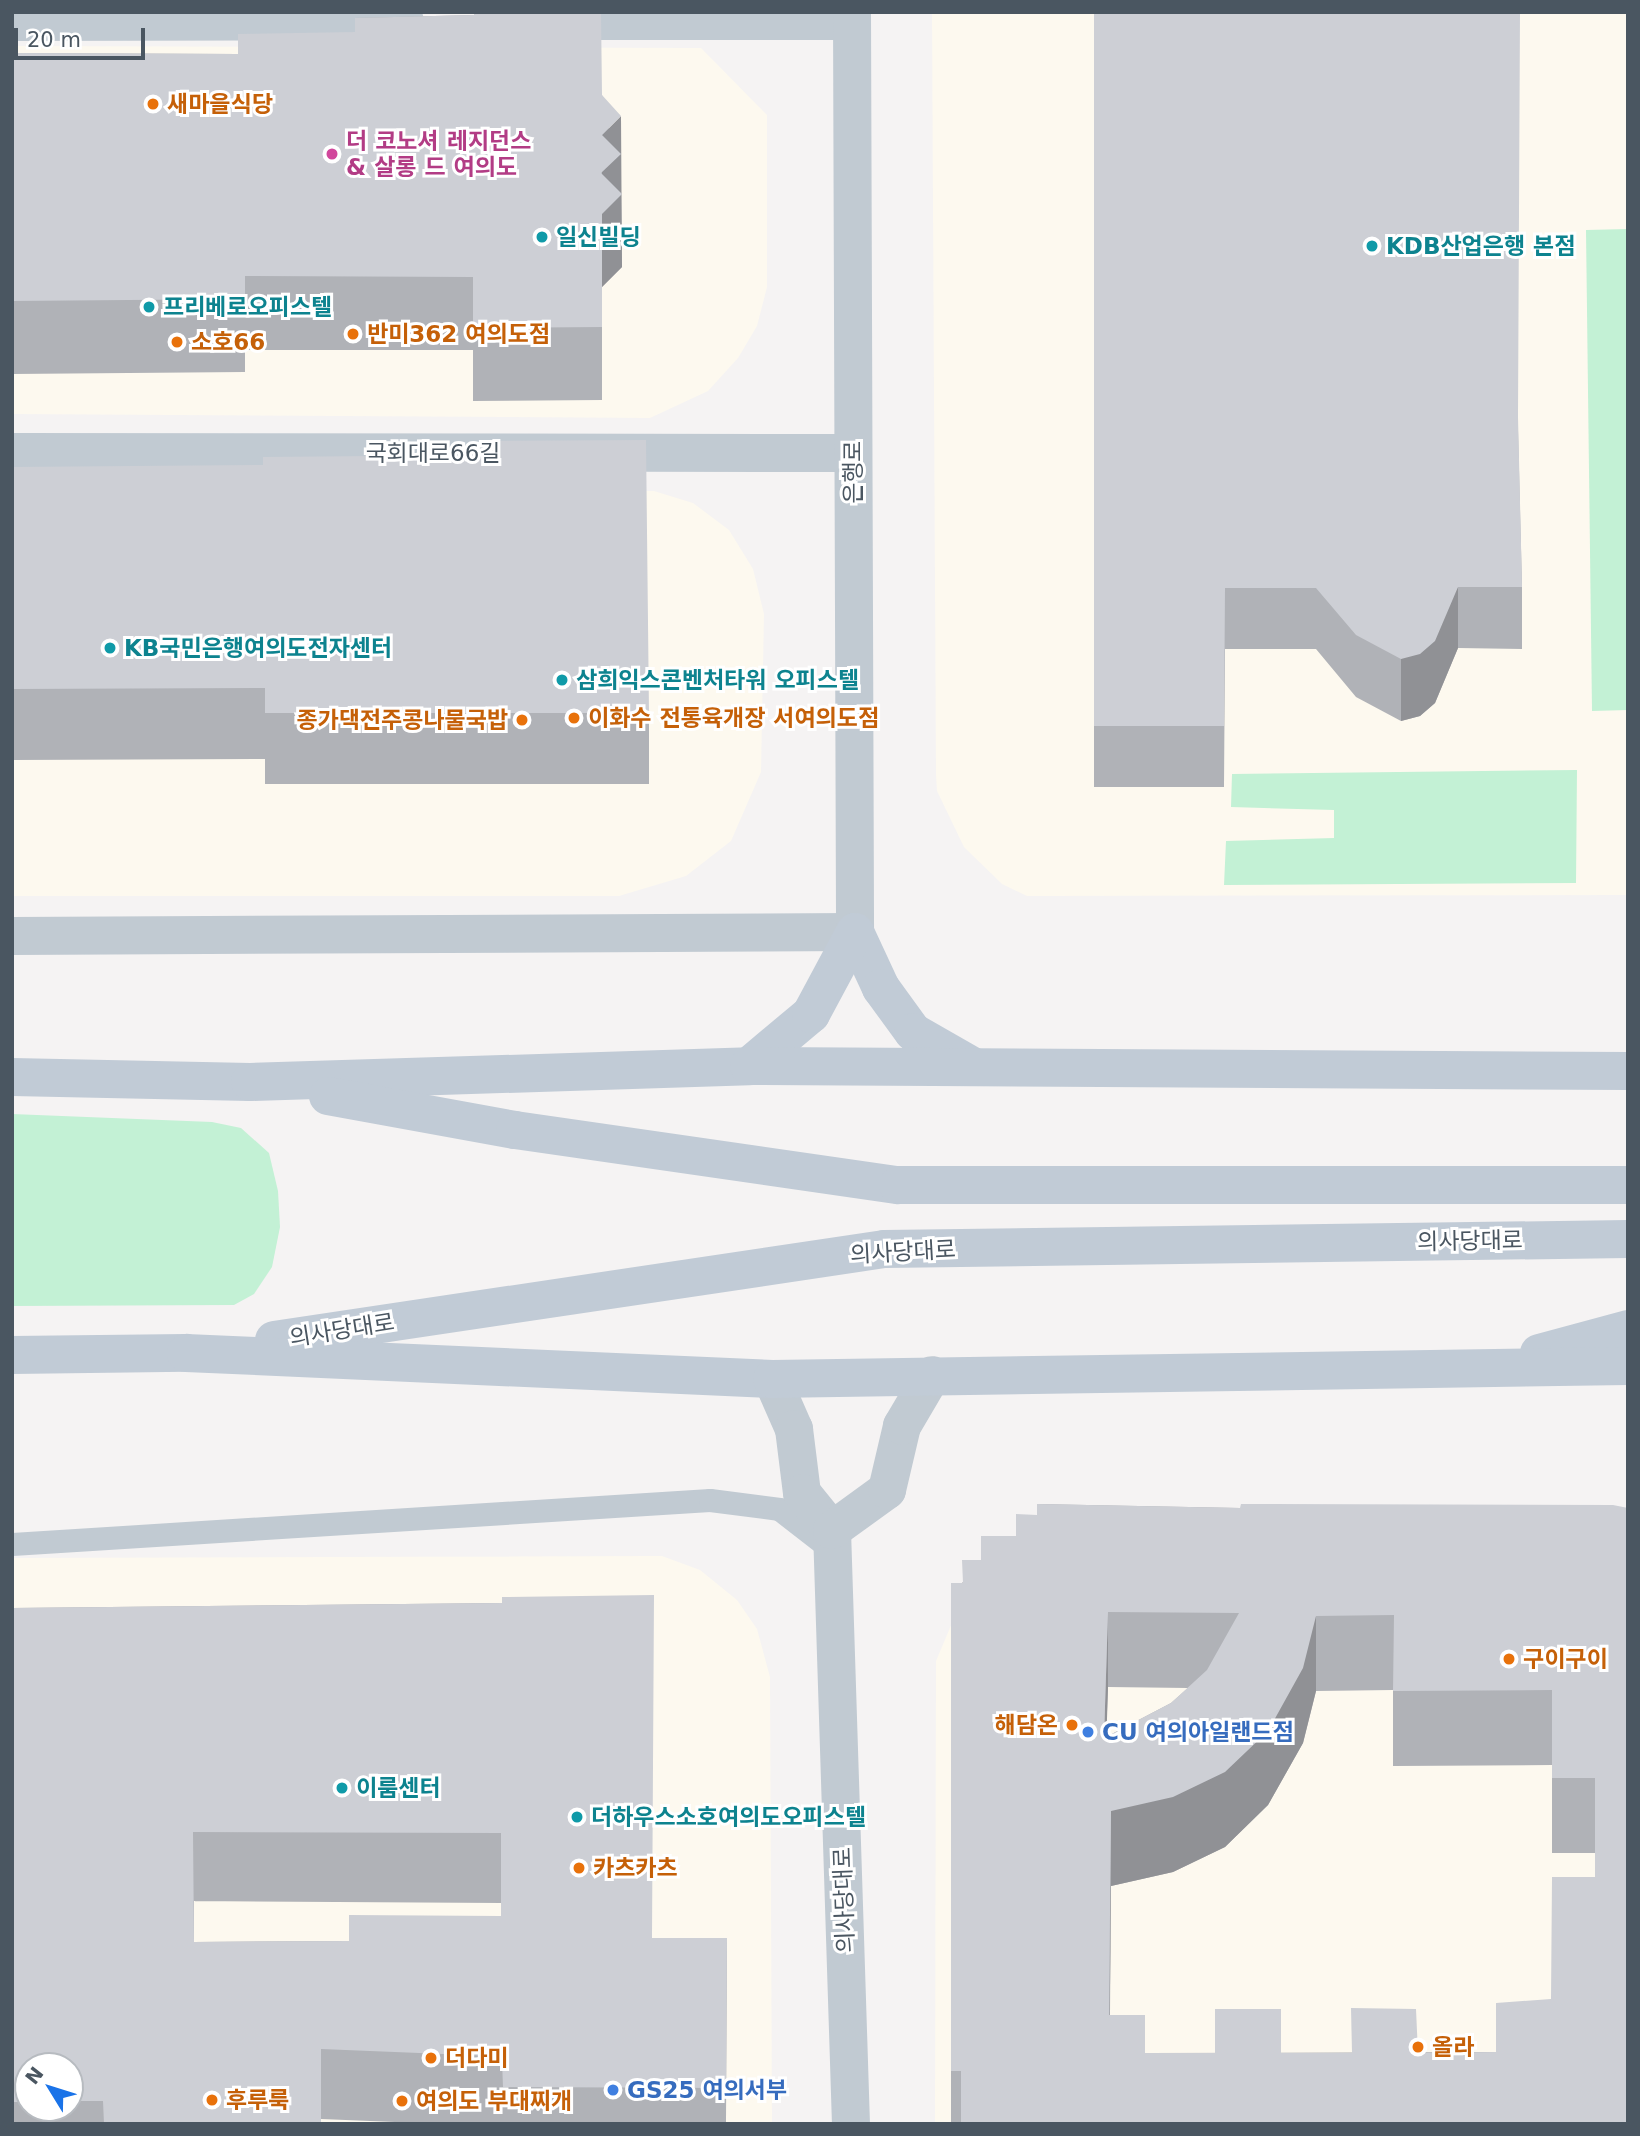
<!DOCTYPE html>
<meta charset="utf-8">
<style>
body{margin:0}
#map{position:relative;width:1640px;height:2136px;overflow:hidden;background:#f5f3f3;font-family:"DejaVu Sans","Noto Sans KR",sans-serif}
div>[style]{position:absolute}
.commercial>*{inset:0;background:#fdf9ef}
.green>*{inset:0;background:#c3f1d5}
.service>*{height:23px;margin:-11.5px;padding:0 11.5px;transform-origin:11.5px;border-radius:11.5px;background:#c1cad2}
.minor>*{height:38px;margin:-19px;padding:0 19px;transform-origin:19px;border-radius:19px;background:#c1cad2}
.tertiary>*{height:38px;margin:-19px;padding:0 19px;transform-origin:19px;border-radius:19px;background:#c1cad2}
.secondary>*{height:38px;margin:-19px;padding:0 19px;transform-origin:19px;border-radius:19px;background:#c1cbd6}
.wall>*{inset:0;background:#b0b2b7}
.shaded-wall>*{inset:0;background:#909195}
.building>*{inset:0;background:#cdcfd5}
.dots>*{width:19px;height:19px;translate:-50% -50%;box-sizing:border-box;border:4px solid #fff;border-radius:50%}
span{translate:-50% -50%;white-space:nowrap;text-align:center;line-height:1.15;-webkit-text-stroke:6px #fff;paint-order:stroke}
.food-label{font-size:23px;color:#c56008;font-weight:700}
.left{translate:0 -50%;text-align:left}
.right{translate:-100% -50%;text-align:right}
.hotel-label{font-size:23px;color:#b23c85;font-weight:700}
.culture-label{font-size:23px;color:#0d838f;font-weight:700}
.street-label{font-size:23px;color:#4a5661}
.shop-label{font-size:23px;color:#366cbe;font-weight:700}
.frame{position:absolute;inset:0;border:14px solid #4a5661;pointer-events:none}
.north{position:absolute;left:14px;top:2052px;width:70px;height:70px;box-sizing:border-box;background:#fff;border:2px solid #b7bbc0;border-radius:50%;rotate:308deg;font-size:19px;font-weight:700;line-height:28px;text-align:center;color:#4a5661}
.north::after{content:'';display:block;margin:auto;width:24px;height:32px;background:#1a73e8;clip-path:polygon(50% 0,100% 100%,50% 72%,0 100%)}
.scale{position:absolute;left:14px;top:28px;width:131px;height:32px;box-sizing:border-box;border:4px solid #4a5661;border-top:0;padding-left:9px;font-size:21px;line-height:24px;white-space:nowrap;color:#4a5661;-webkit-text-stroke:5px #fff;paint-order:stroke}
</style>
<div id="map">
<div class="commercial">
<i style="clip-path:polygon(932px 12px,1628px 12px,1628px 895px,1027px 896px,1002px 884px,964px 847px,937px 791px,936px 775px)"></i>
<i style="clip-path:polygon(12px 46px,701px 48px,767px 115px,767px 287px,757px 326px,738px 358px,708px 391px,650px 418px,12px 414px)"></i>
<i style="clip-path:polygon(654px 491px,693px 503px,729px 530px,753px 569px,764px 614px,761px 772px,731px 841px,686px 876px,619px 896px,12px 896px,12px 493px)"></i>
<i style="clip-path:polygon(evenodd,662px 1556px,700px 1570px,737px 1600px,757px 1629px,770px 1677px,772px 2124px,12px 2124px,12px 1558px,662px 1556px,28px 2066px,70px 2066px,70px 2108px,28px 2108px,28px 2066px)"></i>
<i style="clip-path:polygon(1628px 1557px,1628px 2124px,935px 2124px,936px 1661px,952px 1623px)"></i>
</div>
<div class="green">
<i style="clip-path:polygon(1628px 229px,1628px 710px,1592px 711px,1586px 230px)"></i>
<i style="clip-path:polygon(1577px 770px,1576px 883px,1224px 885px,1226px 841px,1334px 838px,1334px 810px,1231px 807px,1232px 774px)"></i>
<i style="clip-path:polygon(12px 1114px,212px 1122px,241px 1128px,269px 1153px,278px 1191px,280px 1227px,272px 1267px,254px 1294px,234px 1305px,12px 1306px)"></i>
</div>
<div class="service">
<i style="left:12px;top:1544px;width:699px;rotate:-3.61deg"></i>
<i style="left:710px;top:1500px;width:70px;rotate:7.4deg"></i>
<i style="left:779px;top:1509px;width:68px;rotate:37.9deg"></i>
</div>
<div class="minor">
<i style="left:549px;top:21px;width:303px"></i>
<i style="left:12px;top:22px;width:393px;rotate:-0.1deg"></i>
<i style="left:12px;top:452px;width:841px;rotate:0.07deg"></i>
<i style="left:12px;top:936px;width:843px;rotate:-0.27deg"></i>
<i style="left:772px;top:1379px;width:55px;rotate:66.3deg"></i>
<i style="left:794px;top:1429px;width:64px;rotate:82.9deg"></i>
<i style="left:802px;top:1493px;width:48px;rotate:51deg"></i>
<i style="left:832px;top:1530px;width:594px;rotate:88.17deg"></i>
<i style="left:832px;top:1530px;width:68px;rotate:-36deg"></i>
<i style="left:887px;top:1490px;width:66px;rotate:-76.8deg"></i>
<i style="left:902px;top:1426px;width:59px;rotate:-59.5deg"></i>
</div>
<div class="tertiary">
<i style="left:852px;top:12px;width:920px;rotate:89.81deg"></i>
</div>
<div class="secondary">
<i style="left:855px;top:932px;width:62px;rotate:65.1deg"></i>
<i style="left:881px;top:988px;width:54px;rotate:54deg"></i>
<i style="left:913px;top:1032px;width:70px;rotate:29.8deg"></i>
<i style="left:749px;top:1066px;width:81px;rotate:-40deg"></i>
<i style="left:811px;top:1014px;width:93px;rotate:-61.8deg"></i>
<i style="left:12px;top:1077px;width:238px;rotate:1.2deg"></i>
<i style="left:250px;top:1082px;width:499px;rotate:-1.8deg"></i>
<i style="left:749px;top:1066px;width:879px;rotate:0.33deg"></i>
<i style="left:328px;top:1096px;width:190px;rotate:10.3deg"></i>
<i style="left:515px;top:1130px;width:387px;rotate:8.2deg"></i>
<i style="left:898px;top:1185px;width:730px"></i>
<i style="left:274px;top:1340px;width:617px;rotate:-8.48deg"></i>
<i style="left:884px;top:1249px;width:744px;rotate:-0.77deg"></i>
<i style="left:1539px;top:1353px;width:92px;rotate:-15.1deg"></i>
<i style="left:12px;top:1355px;width:174px;rotate:-0.7deg"></i>
<i style="left:186px;top:1353px;width:587px;rotate:2.54deg"></i>
<i style="left:772px;top:1379px;width:856px;rotate:-0.87deg"></i>
</div>
<div class="wall">
<i style="clip-path:polygon(1094px 12px,1518px 430px,1522px 587px,1522px 649px,1458px 648px,1435px 703px,1420px 716px,1401px 721px,1356px 697px,1316px 649px,1225px 649px,1224px 787px,1094px 787px)"></i>
<i style="clip-path:polygon(474px 15px,602px 95px,621px 189px,622px 267px,602px 287px,602px 400px,473px 401px,473px 350px,245px 350px,245px 372px,12px 374px,12px 53px,238px 54px,355px 32px,355px 18px)"></i>
<i style="clip-path:polygon(12px 467px,649px 713px,649px 784px,265px 784px,265px 759px,12px 760px)"></i>
<i style="clip-path:polygon(evenodd,1037px 1504px,1240px 1508px,1613px 1505px,1628px 2124px,951px 2124px,951px 1583px,962px 1583px,981px 1560px,1016px 1536px,1037px 1515px,1037px 1504px,1108px 1687px,1188px 1688px,1171px 1703px,1106px 1737px,1108px 1687px,1037px 1504px,1393px 1690px,1393px 1766px,1552px 1765px,1552px 1853px,1595px 1853px,1595px 1877px,1551px 1999px,1496px 2052px,1145px 2053px,1110px 2015px,1111px 1886px,1173px 1872px,1225px 1847px,1268px 1805px,1303px 1743px,1316px 1691px,1393px 1690px)"></i>
<i style="clip-path:polygon(evenodd,502px 1603px,652px 1938px,727px 1938px,726px 2124px,444px 2124px,321px 2119px,321px 2124px,12px 2124px,12px 1608px,502px 1603px,194px 1901px,501px 1903px,501px 1916px,349px 1941px,194px 1942px,194px 1901px,502px 1603px,28px 2066px,70px 2066px,70px 2108px,28px 2108px,28px 2066px)"></i>
</div>
<div class="shaded-wall">
<i style="clip-path:polygon(621px 116px,622px 267px,602px 287px,602px 400px,602px 135px)"></i>
<i style="clip-path:polygon(1458px 587px,1458px 648px,1435px 703px,1420px 716px,1401px 721px,1401px 659px)"></i>
<i style="clip-path:polygon(1108px 1612px,1108px 1687px,1104px 1813px,1104px 1738px)"></i>
<i style="clip-path:polygon(1316px 1616px,1316px 1691px,1303px 1743px,1268px 1805px,1225px 1847px,1173px 1872px,1111px 1886px,1109px 2090px,1111px 1811px)"></i>
</div>
<div class="building">
<i style="clip-path:polygon(474px 12px,601px 12px,602px 95px,621px 116px,602px 135px,621px 154px,601px 173px,622px 194px,602px 214px,602px 327px,473px 328px,473px 277px,245px 276px,245px 299px,12px 301px,12px 53px,238px 54px,238px 34px,355px 32px,355px 18px,474px 15px)"></i>
<i style="clip-path:polygon(1094px 12px,1520px 12px,1518px 417px,1522px 587px,1458px 587px,1435px 641px,1420px 654px,1401px 659px,1356px 635px,1316px 588px,1225px 588px,1224px 726px,1094px 726px)"></i>
<i style="clip-path:polygon(646px 440px,649px 713px,265px 713px,265px 688px,12px 689px,12px 467px,263px 465px,263px 457px,487px 455px,487px 441px)"></i>
<i style="clip-path:polygon(evenodd,1037px 1504px,1240px 1508px,1241px 1504px,1613px 1505px,1628px 1508px,1628px 2124px,961px 2124px,961px 2071px,951px 2071px,951px 1583px,963px 1583px,962px 1560px,981px 1560px,981px 1536px,1016px 1536px,1016px 1514px,1037px 1515px,1037px 1504px,1108px 1612px,1239px 1613px,1207px 1670px,1171px 1703px,1104px 1738px,1108px 1612px,1037px 1504px,1394px 1615px,1393px 1691px,1552px 1690px,1552px 1778px,1595px 1778px,1595px 1877px,1552px 1877px,1551px 1999px,1496px 2003px,1496px 2052px,1418px 2053px,1416px 2009px,1351px 2008px,1352px 2053px,1281px 2053px,1281px 2009px,1215px 2009px,1215px 2053px,1145px 2053px,1145px 2015px,1109px 2015px,1111px 1811px,1173px 1797px,1225px 1772px,1268px 1731px,1303px 1668px,1316px 1616px,1394px 1615px)"></i>
<i style="clip-path:polygon(evenodd,654px 1595px,652px 1938px,727px 1938px,726px 2088px,503px 2087px,502px 2061px,494px 2060px,493px 2056px,321px 2049px,321px 2124px,104px 2124px,103px 2101px,70px 2101px,70px 2066px,28px 2066px,28px 2102px,12px 2102px,12px 1608px,502px 1603px,502px 1597px,654px 1595px,193px 1832px,501px 1833px,501px 1916px,349px 1915px,349px 1941px,194px 1942px,193px 1832px)"></i>
</div>
<div class="dots">
<i style="left:153px;top:104px;background:#e8710a"></i>
<i style="left:332px;top:154px;background:#d1479c"></i>
<i style="left:542px;top:237px;background:#0f9aa8"></i>
<i style="left:1372px;top:246px;background:#0f9aa8"></i>
<i style="left:149px;top:307px;background:#0f9aa8"></i>
<i style="left:353px;top:334px;background:#e8710a"></i>
<i style="left:177px;top:342px;background:#e8710a"></i>
<i style="left:110px;top:648px;background:#0f9aa8"></i>
<i style="left:562px;top:680px;background:#0f9aa8"></i>
<i style="left:574px;top:718px;background:#e8710a"></i>
<i style="left:522px;top:720px;background:#e8710a"></i>
<i style="left:1509px;top:1659px;background:#e8710a"></i>
<i style="left:1072px;top:1725px;background:#e8710a"></i>
<i style="left:1088px;top:1732px;background:#3f7fe0"></i>
<i style="left:342px;top:1788px;background:#0f9aa8"></i>
<i style="left:577px;top:1817px;background:#0f9aa8"></i>
<i style="left:579px;top:1868px;background:#e8710a"></i>
<i style="left:1418px;top:2047px;background:#e8710a"></i>
<i style="left:431px;top:2058px;background:#e8710a"></i>
<i style="left:613px;top:2090px;background:#3f7fe0"></i>
<i style="left:212px;top:2100px;background:#e8710a"></i>
<i style="left:402px;top:2101px;background:#e8710a"></i>
</div>
<div class="food-label">
<span class="left" style="left:167px;top:104px">새마을식당</span>
<span class="left" style="left:367px;top:334px">반미362 여의도점</span>
<span class="left" style="left:191px;top:342px">소호66</span>
<span class="left" style="left:588px;top:718px">이화수 전통육개장 서여의도점</span>
<span class="right" style="left:508px;top:720px">종가댁전주콩나물국밥</span>
<span class="left" style="left:1523px;top:1659px">구이구이</span>
<span class="right" style="left:1058px;top:1725px">해담온</span>
<span class="left" style="left:593px;top:1868px">카츠카츠</span>
<span class="left" style="left:1432px;top:2047px">올라</span>
<span class="left" style="left:445px;top:2058px">더다미</span>
<span class="left" style="left:226px;top:2100px">후루룩</span>
<span class="left" style="left:416px;top:2101px">여의도 부대찌개</span>
</div>
<div class="hotel-label">
<span class="left" style="left:346px;top:154px">더 코노셔 레지던스<br>&amp; 살롱 드 여의도</span>
</div>
<div class="culture-label">
<span class="left" style="left:556px;top:237px">일신빌딩</span>
<span class="left" style="left:1386px;top:246px">KDB산업은행 본점</span>
<span class="left" style="left:163px;top:307px">프리베로오피스텔</span>
<span class="left" style="left:124px;top:648px">KB국민은행여의도전자센터</span>
<span class="left" style="left:576px;top:680px">삼희익스콘벤처타워 오피스텔</span>
<span class="left" style="left:356px;top:1788px">이룸센터</span>
<span class="left" style="left:591px;top:1817px">더하우스소호여의도오피스텔</span>
</div>
<div class="street-label">
<span style="left:433px;top:453px">국회대로66길</span>
<span style="left:853px;top:472px;rotate:-90deg">은행로</span>
<span style="left:1470px;top:1241px;rotate:-1deg">의사당대로</span>
<span style="left:903px;top:1252px;rotate:-3deg">의사당대로</span>
<span style="left:342px;top:1330px;rotate:-9deg">의사당대로</span>
<span style="left:844px;top:1900px;rotate:-92deg">의사당대로</span>
</div>
<div class="shop-label">
<span class="left" style="left:1102px;top:1732px">CU 여의아일랜드점</span>
<span class="left" style="left:627px;top:2090px">GS25 여의서부</span>
</div>
<div class="frame"></div>
<div class="north">N</div>
<div class="scale">20 m</div>
</div>
